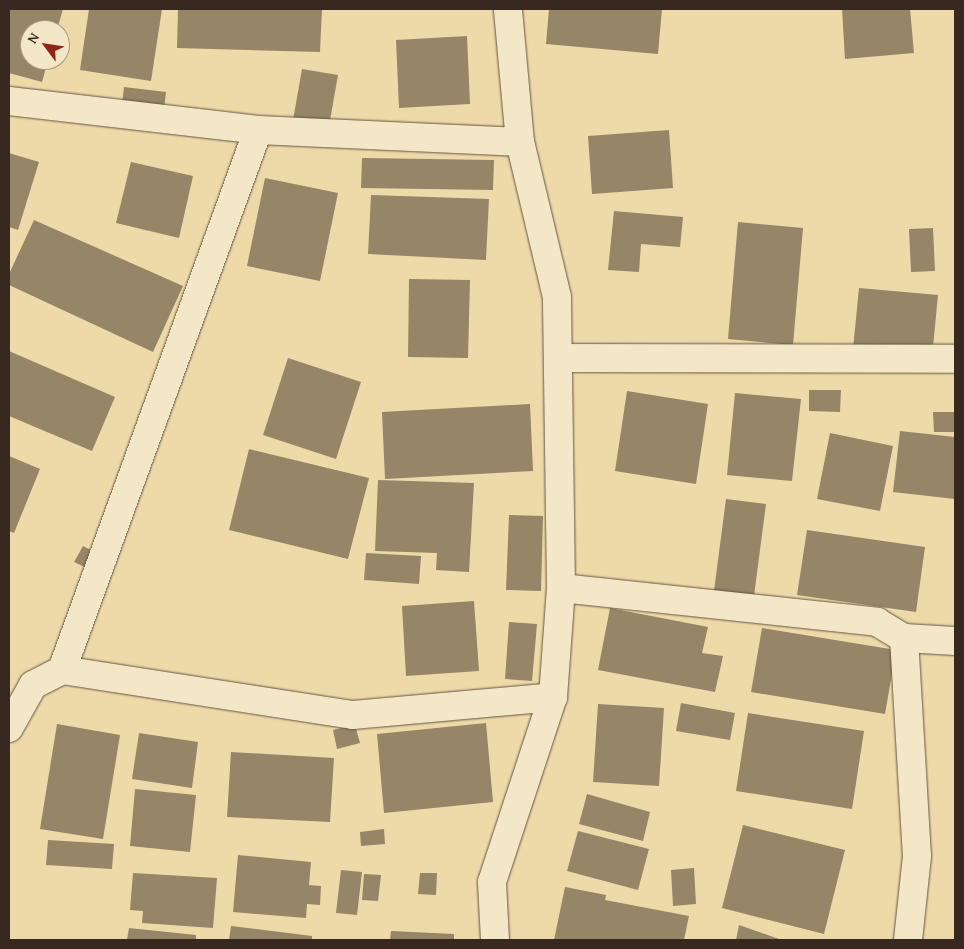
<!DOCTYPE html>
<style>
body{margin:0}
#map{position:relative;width:964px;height:949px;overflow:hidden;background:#eedaa9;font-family:"Gentium Book Plus",serif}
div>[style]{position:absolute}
.building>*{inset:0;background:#968567}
.roads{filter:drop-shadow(0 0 1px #655542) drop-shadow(0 0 1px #655542)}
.street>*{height:28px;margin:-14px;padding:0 14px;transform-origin:14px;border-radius:14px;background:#f4e7c7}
span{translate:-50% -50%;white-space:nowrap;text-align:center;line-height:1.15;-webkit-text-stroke:4px #f4e7c7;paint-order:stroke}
.frame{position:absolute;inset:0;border:10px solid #372920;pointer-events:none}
.north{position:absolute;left:20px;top:20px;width:50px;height:50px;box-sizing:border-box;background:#f4e7c7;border:1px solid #a89b84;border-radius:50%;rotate:301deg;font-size:14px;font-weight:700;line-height:20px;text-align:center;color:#372920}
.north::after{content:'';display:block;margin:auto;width:18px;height:22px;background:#8f2418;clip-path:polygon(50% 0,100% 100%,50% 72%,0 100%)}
</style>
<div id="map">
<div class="building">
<i style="clip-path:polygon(9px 9px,63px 9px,57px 30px,30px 30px,30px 60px,48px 60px,42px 82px,9px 73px)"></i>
<i style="clip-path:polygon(89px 9px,162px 9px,151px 81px,80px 70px)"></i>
<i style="clip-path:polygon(178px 9px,322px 9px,320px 52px,177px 48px)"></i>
<i style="clip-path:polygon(549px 9px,662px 9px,658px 54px,546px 44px)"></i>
<i style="clip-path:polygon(842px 9px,910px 9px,914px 53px,845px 59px)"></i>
<i style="clip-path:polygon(467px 36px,470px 104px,399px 108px,396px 40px)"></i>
<i style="clip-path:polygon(302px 69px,338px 75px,329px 126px,293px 120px)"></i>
<i style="clip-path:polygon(124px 87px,166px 92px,163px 119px,121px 113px)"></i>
<i style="clip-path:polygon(669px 130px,673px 188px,592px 194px,588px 136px)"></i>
<i style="clip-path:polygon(9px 153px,39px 162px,18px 230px,9px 227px)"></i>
<i style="clip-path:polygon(362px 158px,494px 160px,493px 190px,361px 188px)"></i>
<i style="clip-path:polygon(131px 162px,193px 176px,179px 238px,116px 223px)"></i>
<i style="clip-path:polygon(265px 178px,338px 193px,320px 281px,247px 266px)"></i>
<i style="clip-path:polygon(371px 195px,489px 199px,486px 260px,368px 254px)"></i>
<i style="clip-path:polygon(614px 211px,683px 217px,680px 247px,641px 244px,639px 272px,608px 270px)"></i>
<i style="clip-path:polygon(34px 220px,183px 286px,153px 352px,9px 285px,9px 274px)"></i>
<i style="clip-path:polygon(738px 222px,803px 228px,793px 345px,728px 339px)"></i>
<i style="clip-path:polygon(933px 228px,935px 271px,911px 272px,909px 229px)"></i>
<i style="clip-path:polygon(409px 279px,470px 280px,468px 358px,408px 357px)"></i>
<i style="clip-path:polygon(859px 288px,938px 295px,932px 357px,853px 349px)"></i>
<i style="clip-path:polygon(9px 351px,115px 397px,92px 451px,9px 416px)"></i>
<i style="clip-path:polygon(288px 358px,361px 382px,336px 459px,263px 435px)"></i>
<i style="clip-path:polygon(809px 390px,841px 390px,840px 412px,809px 411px)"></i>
<i style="clip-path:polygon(627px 391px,708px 404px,696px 484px,615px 471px)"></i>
<i style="clip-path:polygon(735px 393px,801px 399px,792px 481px,727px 475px)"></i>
<i style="clip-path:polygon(530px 404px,533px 471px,385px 479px,382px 412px)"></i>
<i style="clip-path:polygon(933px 412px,955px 412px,955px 432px,934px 432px)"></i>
<i style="clip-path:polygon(900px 431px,955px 437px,955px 499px,893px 492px)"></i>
<i style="clip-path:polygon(830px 433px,893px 446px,880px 511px,817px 499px)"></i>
<i style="clip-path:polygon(249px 449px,369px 478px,348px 559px,229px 530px)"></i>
<i style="clip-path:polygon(9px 456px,40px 469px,14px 533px,9px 531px)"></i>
<i style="clip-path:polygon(378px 480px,474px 483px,469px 572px,436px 570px,437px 553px,375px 551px)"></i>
<i style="clip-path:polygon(726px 499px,766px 504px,754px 596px,714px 591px)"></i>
<i style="clip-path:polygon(509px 515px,543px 516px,541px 591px,506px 590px)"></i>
<i style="clip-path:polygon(807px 530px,925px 547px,916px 612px,797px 595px)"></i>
<i style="clip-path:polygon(83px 546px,100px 555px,91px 570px,74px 562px)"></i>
<i style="clip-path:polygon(366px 553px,421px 556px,419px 584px,364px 580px)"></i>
<i style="clip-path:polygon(474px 601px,479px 671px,406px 676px,402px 606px)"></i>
<i style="clip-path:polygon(610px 608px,708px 627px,702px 653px,723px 656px,715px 692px,598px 670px)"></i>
<i style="clip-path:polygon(509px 622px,537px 624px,532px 681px,505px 679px)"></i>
<i style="clip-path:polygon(762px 628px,896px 650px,885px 714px,751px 692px)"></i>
<i style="clip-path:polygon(681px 703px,735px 713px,730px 740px,676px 731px)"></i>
<i style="clip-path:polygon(598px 704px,664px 708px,659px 786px,593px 782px)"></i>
<i style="clip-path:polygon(748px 713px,864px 731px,852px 809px,736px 791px)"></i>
<i style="clip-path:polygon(486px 723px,493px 802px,384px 813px,377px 734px)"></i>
<i style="clip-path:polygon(57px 724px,120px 735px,103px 839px,40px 829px)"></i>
<i style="clip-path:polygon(355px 725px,360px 743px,337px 749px,333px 730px)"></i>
<i style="clip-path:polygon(139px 733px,198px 742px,192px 788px,132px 779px)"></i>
<i style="clip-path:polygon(231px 752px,334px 758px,330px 822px,227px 817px)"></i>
<i style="clip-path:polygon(135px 789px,196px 795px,190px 852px,130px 846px)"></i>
<i style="clip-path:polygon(587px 794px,650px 812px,643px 841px,579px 824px)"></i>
<i style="clip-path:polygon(743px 825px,845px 850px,824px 934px,722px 908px)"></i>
<i style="clip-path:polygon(384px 829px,385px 844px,361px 846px,360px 832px)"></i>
<i style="clip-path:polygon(578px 831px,649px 849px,638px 890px,567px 871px)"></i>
<i style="clip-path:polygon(48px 840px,114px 844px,112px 869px,46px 865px)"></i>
<i style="clip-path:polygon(238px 855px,311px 862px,309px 885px,321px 886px,320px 905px,307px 904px,306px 918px,233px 912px)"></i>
<i style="clip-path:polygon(694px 868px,696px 904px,673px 906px,671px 870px)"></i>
<i style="clip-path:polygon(341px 870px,362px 872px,357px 915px,336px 913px)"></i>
<i style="clip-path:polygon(133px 873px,217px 878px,213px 928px,142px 923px,143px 911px,130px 910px)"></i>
<i style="clip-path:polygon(420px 873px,437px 873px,436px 895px,418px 894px)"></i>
<i style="clip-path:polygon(364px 874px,381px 875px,378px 901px,362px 900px)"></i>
<i style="clip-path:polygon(565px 887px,606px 895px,605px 900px,689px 916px,684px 940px,554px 940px)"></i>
<i style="clip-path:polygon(739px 925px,782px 940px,736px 940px)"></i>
<i style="clip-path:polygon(231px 926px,312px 936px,312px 940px,229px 940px)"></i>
<i style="clip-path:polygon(129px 928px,196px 935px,196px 940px,127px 940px)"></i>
<i style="clip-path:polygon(391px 931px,454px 934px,454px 940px,390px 940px)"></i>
</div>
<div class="roads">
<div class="street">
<i style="left:9px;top:101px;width:251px;rotate:6.6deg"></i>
<i style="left:258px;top:130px;width:262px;rotate:2.6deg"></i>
<i style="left:558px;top:358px;width:397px;rotate:0.1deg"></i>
<i style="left:561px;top:588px;width:318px;rotate:6.1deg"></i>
<i style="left:877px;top:622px;width:31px;rotate:31deg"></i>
<i style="left:904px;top:638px;width:51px;rotate:3.4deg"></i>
<i style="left:904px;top:638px;width:218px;rotate:86.6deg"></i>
<i style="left:917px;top:856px;width:84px;rotate:96.1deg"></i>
<i style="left:62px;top:670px;width:294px;rotate:8.8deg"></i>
<i style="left:353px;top:715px;width:201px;rotate:-5.1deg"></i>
<i style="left:9px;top:728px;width:49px;rotate:-60.8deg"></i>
<i style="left:33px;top:685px;width:33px;rotate:-27deg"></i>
<i style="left:62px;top:670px;width:574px;rotate:-70.05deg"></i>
<i style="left:495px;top:940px;width:58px;rotate:-93deg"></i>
<i style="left:492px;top:882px;width:195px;rotate:-71.8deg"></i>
<i style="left:553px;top:697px;width:109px;rotate:-85.8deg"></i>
<i style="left:561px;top:588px;width:291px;rotate:-90.8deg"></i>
<i style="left:557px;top:297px;width:159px;rotate:-103.4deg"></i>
<i style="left:520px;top:142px;width:134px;rotate:-95.2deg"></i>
</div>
</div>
<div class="frame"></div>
<div class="north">N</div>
</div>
